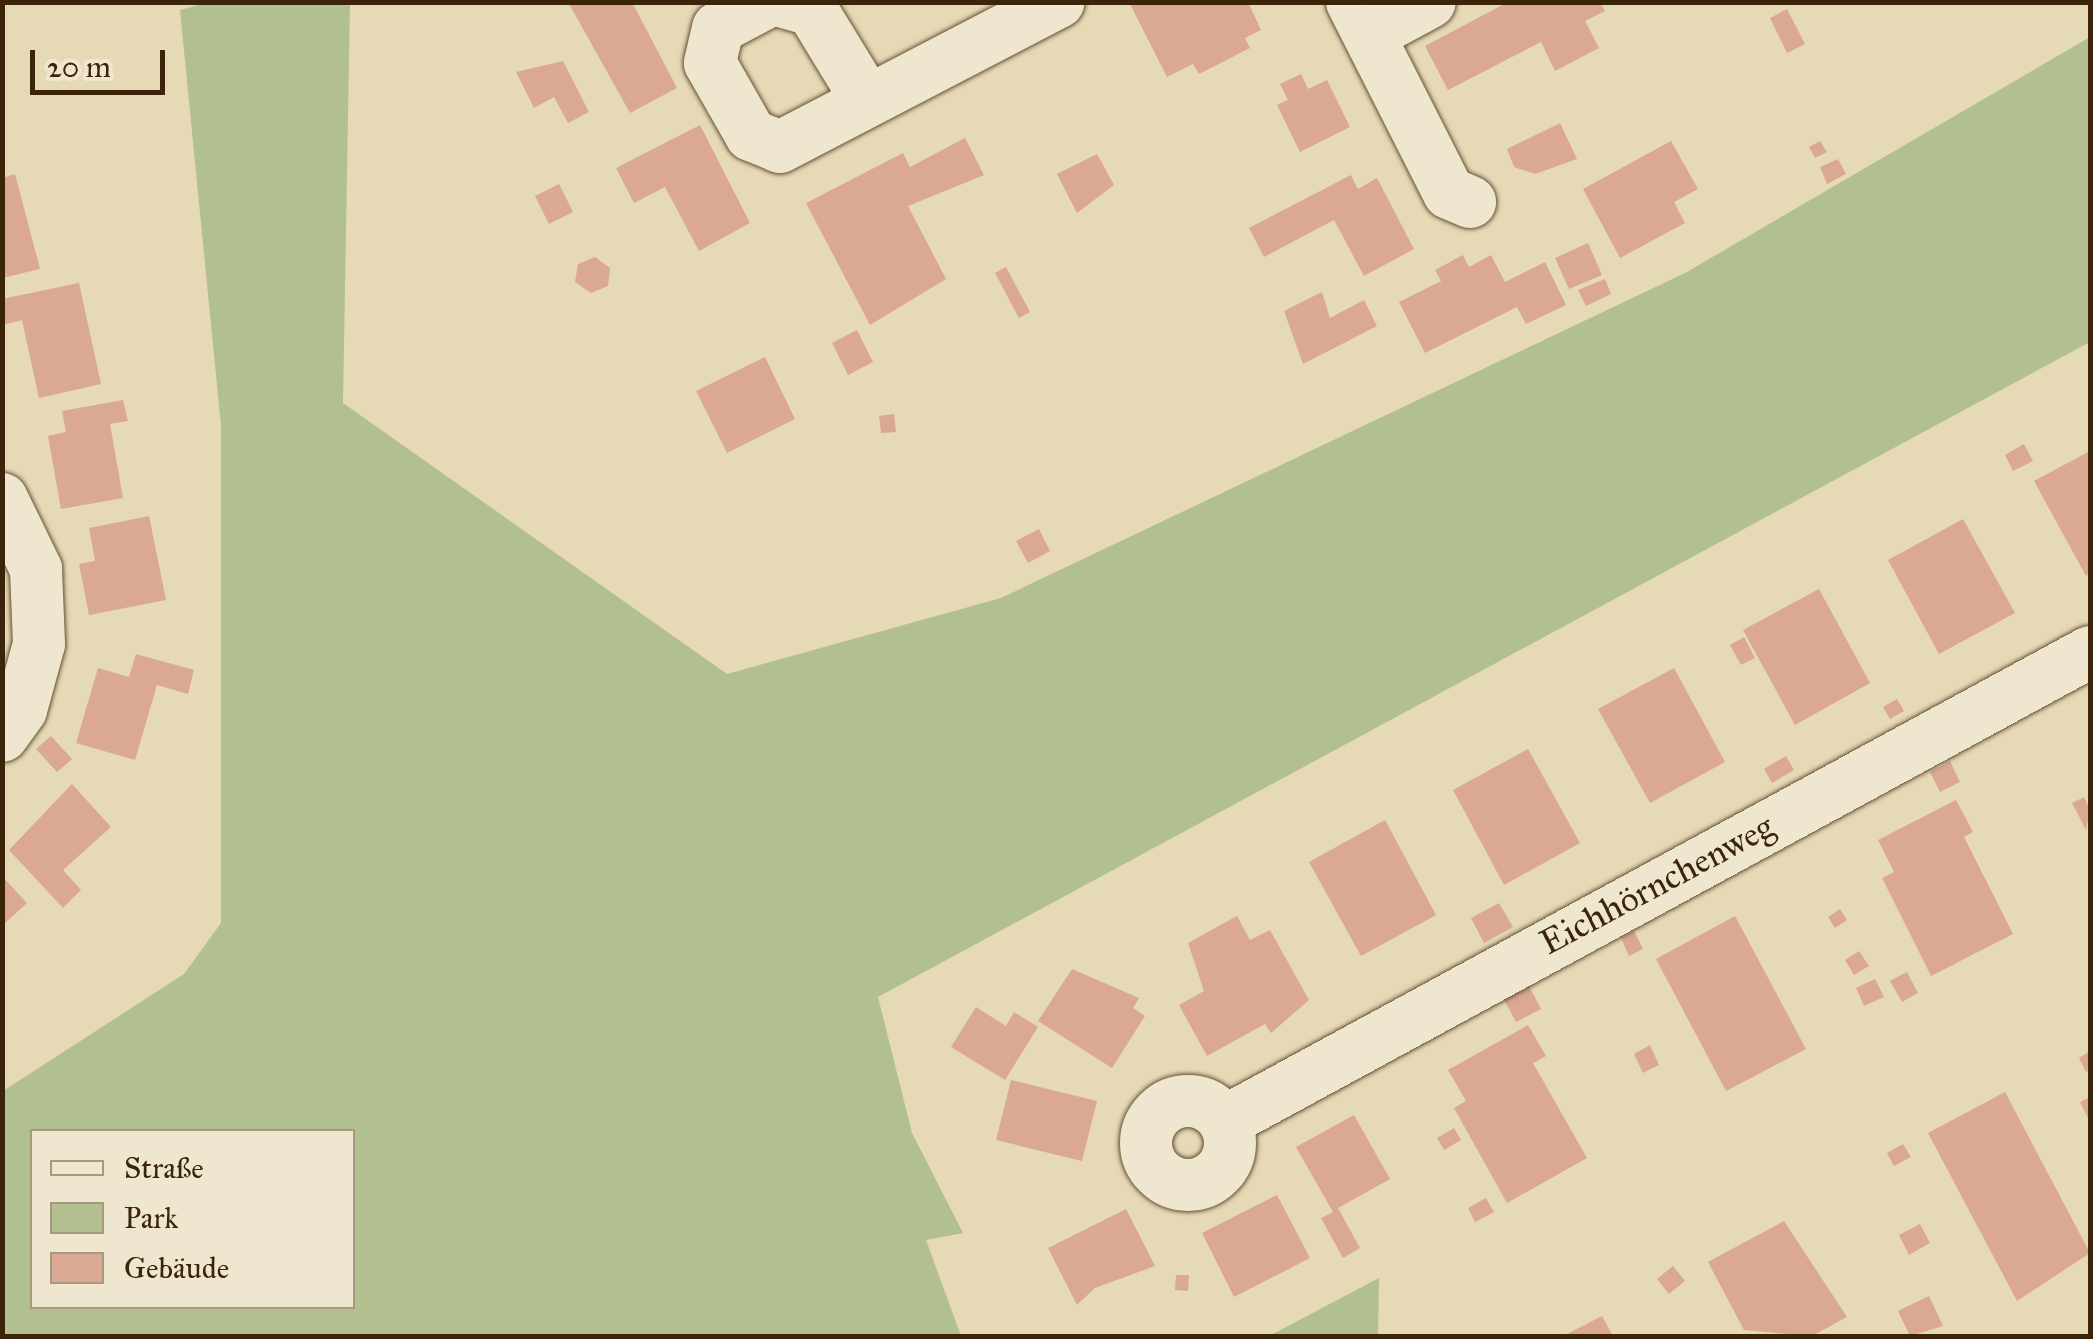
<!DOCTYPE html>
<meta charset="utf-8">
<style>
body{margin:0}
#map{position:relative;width:2093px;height:1339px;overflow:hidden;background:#e6d9b5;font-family:"IM FELL Great Primer",serif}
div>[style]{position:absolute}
.green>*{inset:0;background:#b2c090}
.building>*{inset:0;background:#daa893}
.roads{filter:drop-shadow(0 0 2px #665135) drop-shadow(0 0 2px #665135)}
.minor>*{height:52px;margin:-26px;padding:0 26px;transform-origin:26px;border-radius:26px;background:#efe6cf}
.minor>.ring{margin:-26px;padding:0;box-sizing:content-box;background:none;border:52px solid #efe6cf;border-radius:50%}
span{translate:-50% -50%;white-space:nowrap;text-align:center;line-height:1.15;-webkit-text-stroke:8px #efe6cf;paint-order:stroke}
.street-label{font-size:35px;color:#3b240a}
.frame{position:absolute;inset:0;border:5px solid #3b240a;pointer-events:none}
.legend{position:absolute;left:30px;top:1129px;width:325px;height:180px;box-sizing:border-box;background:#efe6cf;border:2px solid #a79880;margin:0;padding:12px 18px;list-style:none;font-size:30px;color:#3b240a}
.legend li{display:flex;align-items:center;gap:20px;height:50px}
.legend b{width:50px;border:2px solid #a79880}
.scale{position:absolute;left:30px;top:50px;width:135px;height:45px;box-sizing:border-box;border:5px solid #3b240a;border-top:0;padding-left:12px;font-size:30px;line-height:35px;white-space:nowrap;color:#3b240a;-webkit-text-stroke:8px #efe6cf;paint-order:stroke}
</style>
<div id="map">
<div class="green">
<i style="clip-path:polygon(evenodd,210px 2px,350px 3px,343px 403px,727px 674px,1001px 598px,1685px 273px,2090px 37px,2090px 342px,878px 997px,912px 1133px,963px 1233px,926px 1240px,961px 1336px,3px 1336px,3px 1091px,184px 974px,221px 923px,221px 426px,180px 10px,210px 2px,32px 1132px,352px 1132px,352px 1306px,32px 1306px,32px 1132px)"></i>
<i style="clip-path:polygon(1379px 1278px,1378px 1336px,1269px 1336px)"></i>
</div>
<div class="building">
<i style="clip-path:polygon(568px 2px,632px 2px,677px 88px,630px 113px)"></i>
<i style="clip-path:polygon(1129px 2px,1248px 2px,1261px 30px,1245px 38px,1250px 48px,1199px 74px,1193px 64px,1167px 77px)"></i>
<i style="clip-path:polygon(1508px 2px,1600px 2px,1605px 11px,1585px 21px,1599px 48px,1555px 71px,1541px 42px,1448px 90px,1425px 46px)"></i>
<i style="clip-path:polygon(1787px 9px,1805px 44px,1787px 53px,1770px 18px)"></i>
<i style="clip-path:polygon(563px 61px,589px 112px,568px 123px,554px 97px,534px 108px,516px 72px)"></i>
<i style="clip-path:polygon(1301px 74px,1308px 89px,1327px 80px,1350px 127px,1300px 152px,1277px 105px,1288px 100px,1280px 84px)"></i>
<i style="clip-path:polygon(1560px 123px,1577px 159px,1535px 174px,1514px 167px,1507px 149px)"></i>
<i style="clip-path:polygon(700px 125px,750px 223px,699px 251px,665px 187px,634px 203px,616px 168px)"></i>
<i style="clip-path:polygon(965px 138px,984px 175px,908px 206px,946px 279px,870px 325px,806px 203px,903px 153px,910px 167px)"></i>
<i style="clip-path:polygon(1671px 141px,1698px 189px,1674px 202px,1685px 223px,1620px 258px,1583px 189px)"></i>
<i style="clip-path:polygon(1820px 141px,1827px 152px,1815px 158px,1809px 147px)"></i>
<i style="clip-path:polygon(1097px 154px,1114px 185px,1077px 213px,1057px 174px)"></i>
<i style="clip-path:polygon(1838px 159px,1846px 174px,1827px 184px,1820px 167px)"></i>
<i style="clip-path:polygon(15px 174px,40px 269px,2px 278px,2px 178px)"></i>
<i style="clip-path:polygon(1351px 175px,1358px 189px,1377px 178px,1414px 249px,1364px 276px,1334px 220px,1264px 257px,1249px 228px)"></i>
<i style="clip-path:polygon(559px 184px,573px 212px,549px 224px,535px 196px)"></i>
<i style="clip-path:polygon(1588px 243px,1602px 275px,1569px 289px,1555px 258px)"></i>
<i style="clip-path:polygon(1463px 255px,1469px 267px,1491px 255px,1505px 282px,1545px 262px,1566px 305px,1526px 324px,1517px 307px,1425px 353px,1399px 302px,1441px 281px,1435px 270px)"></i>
<i style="clip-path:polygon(595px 257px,610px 268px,608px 286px,591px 293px,575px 282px,578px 264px)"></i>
<i style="clip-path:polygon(1006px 267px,1030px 312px,1019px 318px,995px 273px)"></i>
<i style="clip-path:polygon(1605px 279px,1611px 294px,1586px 306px,1578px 290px)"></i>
<i style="clip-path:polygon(79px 283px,101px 384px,39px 398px,22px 320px,2px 325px,2px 299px)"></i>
<i style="clip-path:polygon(1322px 292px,1330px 318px,1364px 300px,1377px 326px,1303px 364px,1284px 311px)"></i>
<i style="clip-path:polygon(857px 330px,873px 362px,848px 375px,832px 343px)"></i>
<i style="clip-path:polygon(765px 357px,795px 419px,727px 453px,696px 391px)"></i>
<i style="clip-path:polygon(123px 400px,128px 421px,110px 424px,123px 498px,61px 509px,48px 436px,66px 432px,62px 411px)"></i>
<i style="clip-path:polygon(894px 414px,896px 432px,881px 433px,879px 416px)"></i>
<i style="clip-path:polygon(2024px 444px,2033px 461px,2013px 471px,2005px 455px)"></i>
<i style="clip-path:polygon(2090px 451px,2090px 573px,2086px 576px,2034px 481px)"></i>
<i style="clip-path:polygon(149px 516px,166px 600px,89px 615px,79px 564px,95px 561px,89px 528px)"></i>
<i style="clip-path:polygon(1963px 519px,2015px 613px,1939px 654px,1888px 560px)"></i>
<i style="clip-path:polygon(1039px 529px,1050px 551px,1028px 563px,1016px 541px)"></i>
<i style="clip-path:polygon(1819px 589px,1870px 683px,1795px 725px,1743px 630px)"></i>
<i style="clip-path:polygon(1744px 637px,1755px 658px,1741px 665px,1730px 645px)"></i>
<i style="clip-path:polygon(136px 654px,194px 670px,188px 694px,157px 685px,135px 760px,76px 743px,98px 668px,129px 677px)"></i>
<i style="clip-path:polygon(1674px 668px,1725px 762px,1650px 803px,1598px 709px)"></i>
<i style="clip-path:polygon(1897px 699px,1904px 711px,1890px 719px,1883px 707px)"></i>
<i style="clip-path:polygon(51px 736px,72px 759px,57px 772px,36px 749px)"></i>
<i style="clip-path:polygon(1528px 749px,1580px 843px,1504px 885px,1453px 790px)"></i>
<i style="clip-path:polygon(1786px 756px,1794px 770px,1772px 783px,1764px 769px)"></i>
<i style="clip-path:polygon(1950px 761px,1960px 782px,1940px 792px,1930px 772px)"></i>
<i style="clip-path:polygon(72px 784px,111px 827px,63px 870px,81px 890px,63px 908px,9px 850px)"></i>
<i style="clip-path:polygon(2084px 797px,2090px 810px,2086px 830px,2072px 803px)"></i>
<i style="clip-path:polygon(1956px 800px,1973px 832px,1964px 837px,2013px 934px,1931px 976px,1882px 878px,1894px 872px,1878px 840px)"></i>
<i style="clip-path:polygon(1385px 820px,1436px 915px,1361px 956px,1309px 862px)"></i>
<i style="clip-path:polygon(2px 876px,27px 903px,2px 926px)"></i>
<i style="clip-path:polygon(1499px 903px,1513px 927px,1484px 943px,1471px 918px)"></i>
<i style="clip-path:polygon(1840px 909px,1847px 920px,1835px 928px,1828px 917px)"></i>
<i style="clip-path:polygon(1237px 916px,1250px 940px,1270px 930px,1309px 1000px,1271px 1033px,1265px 1024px,1207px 1056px,1179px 1005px,1204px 991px,1188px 943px)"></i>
<i style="clip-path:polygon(1735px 916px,1806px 1049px,1726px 1091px,1656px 959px)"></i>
<i style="clip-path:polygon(1634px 931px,1643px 949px,1629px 956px,1621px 938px)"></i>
<i style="clip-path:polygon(1859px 951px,1869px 966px,1854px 975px,1845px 960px)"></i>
<i style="clip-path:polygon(1072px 969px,1139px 998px,1133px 1008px,1145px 1016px,1112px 1068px,1038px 1021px)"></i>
<i style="clip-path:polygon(1907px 972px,1918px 993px,1902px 1002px,1890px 981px)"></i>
<i style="clip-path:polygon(1875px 979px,1884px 997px,1864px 1006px,1856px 988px)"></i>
<i style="clip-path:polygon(1528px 984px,1541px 1009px,1516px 1022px,1503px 998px)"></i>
<i style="clip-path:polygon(976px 1007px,1006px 1026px,1014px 1012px,1038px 1027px,1005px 1080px,951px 1047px)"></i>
<i style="clip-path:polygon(1528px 1025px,1546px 1056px,1533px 1063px,1587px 1158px,1507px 1203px,1454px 1108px,1466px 1101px,1448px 1070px)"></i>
<i style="clip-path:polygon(1650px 1045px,1659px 1065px,1643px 1073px,1634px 1054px)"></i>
<i style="clip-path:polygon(2090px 1051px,2090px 1070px,2086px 1072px,2079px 1058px)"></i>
<i style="clip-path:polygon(1011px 1080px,1097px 1101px,1082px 1161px,996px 1140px)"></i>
<i style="clip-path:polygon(2005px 1092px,2090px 1253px,2017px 1301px,1928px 1133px)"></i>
<i style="clip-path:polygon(2090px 1097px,2090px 1122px,2080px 1102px)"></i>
<i style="clip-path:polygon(1354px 1115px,1390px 1179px,1338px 1208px,1360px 1248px,1343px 1258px,1321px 1218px,1333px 1212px,1296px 1147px)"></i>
<i style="clip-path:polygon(1454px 1128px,1461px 1140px,1444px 1150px,1437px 1138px)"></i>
<i style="clip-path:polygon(1903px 1144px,1911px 1157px,1894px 1166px,1887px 1153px)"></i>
<i style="clip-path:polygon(1277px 1195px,1310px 1258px,1234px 1297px,1202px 1233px)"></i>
<i style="clip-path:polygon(1486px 1198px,1494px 1212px,1475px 1222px,1468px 1208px)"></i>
<i style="clip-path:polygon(1126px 1209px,1155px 1266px,1095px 1288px,1077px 1305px,1048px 1248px)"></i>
<i style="clip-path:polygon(1784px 1221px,1847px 1317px,1812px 1336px,1744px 1330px,1708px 1262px)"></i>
<i style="clip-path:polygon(1920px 1224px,1930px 1243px,1909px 1255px,1899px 1235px)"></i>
<i style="clip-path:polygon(1673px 1266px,1685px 1281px,1669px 1294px,1657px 1279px)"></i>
<i style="clip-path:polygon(1176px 1275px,1189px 1275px,1188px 1291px,1175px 1290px)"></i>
<i style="clip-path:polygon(1929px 1296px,1943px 1326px,1910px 1336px,1898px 1311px)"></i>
<i style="clip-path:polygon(1602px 1316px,1613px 1336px,1563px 1336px)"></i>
</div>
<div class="roads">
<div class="minor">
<i style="left:767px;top:2px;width:55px;rotate:152deg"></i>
<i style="left:718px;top:28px;width:36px;rotate:103deg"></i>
<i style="left:710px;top:63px;width:83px;rotate:60.3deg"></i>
<i style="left:751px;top:135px;width:31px;rotate:22deg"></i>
<i style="left:780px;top:147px;width:314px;rotate:-27.5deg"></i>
<i style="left:784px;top:2px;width:29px;rotate:16deg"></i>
<i style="left:812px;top:10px;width:105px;rotate:58.6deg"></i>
<i style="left:1352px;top:2px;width:214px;rotate:63.1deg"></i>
<i style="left:1449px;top:193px;width:23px;rotate:23deg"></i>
<i style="left:1369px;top:35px;width:69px;rotate:-28.4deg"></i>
<i style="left:2px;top:499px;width:78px;rotate:64.1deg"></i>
<i style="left:36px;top:569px;width:75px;rotate:87.7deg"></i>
<i style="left:39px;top:644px;width:68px;rotate:105.3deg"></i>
<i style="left:21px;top:710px;width:32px;rotate:126deg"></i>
<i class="ring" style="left:1146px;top:1101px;width:32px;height:32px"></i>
<i style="left:1226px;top:1121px;width:983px;rotate:-28.49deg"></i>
</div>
</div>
<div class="street-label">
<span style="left:1657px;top:885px;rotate:-28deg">Eichhörnchenweg</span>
</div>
<div class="frame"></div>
<ul class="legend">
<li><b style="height:12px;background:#efe6cf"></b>Straße</li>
<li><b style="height:28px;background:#b2c090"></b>Park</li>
<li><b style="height:28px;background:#daa893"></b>Gebäude</li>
</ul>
<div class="scale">20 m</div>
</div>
